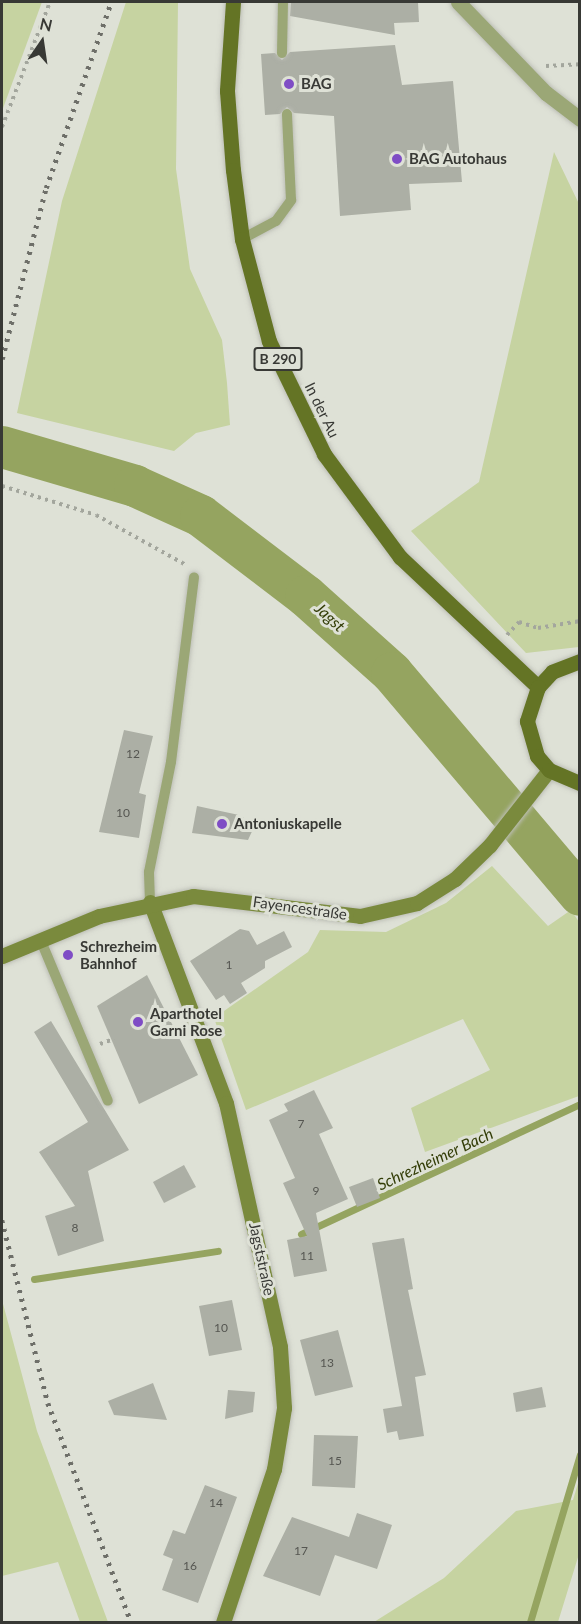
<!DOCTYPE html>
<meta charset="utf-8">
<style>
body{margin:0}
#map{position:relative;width:581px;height:1624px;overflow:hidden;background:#dee1d6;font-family:Lato,sans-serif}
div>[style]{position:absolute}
.green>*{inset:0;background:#c6d3a1}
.stream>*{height:7px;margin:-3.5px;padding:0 3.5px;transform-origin:3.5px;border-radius:3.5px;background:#95a460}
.river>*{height:42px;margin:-21px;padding:0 21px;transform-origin:21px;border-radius:21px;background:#95a460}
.building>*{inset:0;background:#acafa5}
.path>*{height:4px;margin-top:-2px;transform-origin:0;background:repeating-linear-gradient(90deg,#a3a69d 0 3px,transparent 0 7.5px)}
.roads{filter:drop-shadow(0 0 2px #bdbfb6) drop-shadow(0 0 2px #bdbfb6)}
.lane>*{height:10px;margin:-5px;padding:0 5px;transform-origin:5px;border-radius:5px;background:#9ba776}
.street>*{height:15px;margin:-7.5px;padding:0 7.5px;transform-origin:7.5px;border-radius:7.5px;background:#9ba776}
.secondary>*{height:15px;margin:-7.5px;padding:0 7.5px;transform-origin:7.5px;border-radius:7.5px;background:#7a8a3d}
.primary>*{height:15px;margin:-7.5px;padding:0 7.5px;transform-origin:7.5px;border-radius:7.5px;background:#647425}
.rail>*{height:4.5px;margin-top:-2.25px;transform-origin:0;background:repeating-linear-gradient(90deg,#6e6f69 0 3px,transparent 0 9px)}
.dots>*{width:16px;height:16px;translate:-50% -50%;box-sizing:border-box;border:3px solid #dee1d6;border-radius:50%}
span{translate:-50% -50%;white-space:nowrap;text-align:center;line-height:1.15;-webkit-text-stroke:6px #dee1d6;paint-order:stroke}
.number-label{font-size:12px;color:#555651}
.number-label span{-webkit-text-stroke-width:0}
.shield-label span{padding:2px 4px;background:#dee1d6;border:2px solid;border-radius:4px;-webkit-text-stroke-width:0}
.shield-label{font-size:14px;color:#383935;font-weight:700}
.poi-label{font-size:15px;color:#383935;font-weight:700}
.left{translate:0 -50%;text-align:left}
.street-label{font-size:15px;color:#383935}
.water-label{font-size:16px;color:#333d07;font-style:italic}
.frame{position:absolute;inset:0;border:3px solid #383935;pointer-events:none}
.north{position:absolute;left:12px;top:12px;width:60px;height:60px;-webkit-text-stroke:4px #dee1d6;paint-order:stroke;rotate:13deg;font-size:16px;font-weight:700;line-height:24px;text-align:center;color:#383935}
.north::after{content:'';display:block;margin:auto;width:21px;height:27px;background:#383935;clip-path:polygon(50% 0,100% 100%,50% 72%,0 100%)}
</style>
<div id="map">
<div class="green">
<i style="clip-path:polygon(2px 2px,42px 2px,2px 111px)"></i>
<i style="clip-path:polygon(126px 2px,178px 2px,176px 169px,190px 269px,222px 340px,227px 383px,230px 425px,196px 433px,174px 451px,17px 413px,62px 201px)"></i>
<i style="clip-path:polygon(554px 152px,580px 206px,579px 647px,526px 653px,411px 531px,479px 482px)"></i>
<i style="clip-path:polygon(492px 866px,548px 926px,571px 910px,579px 922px,579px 1096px,425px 1152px,411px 1108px,490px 1070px,463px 1019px,246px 1110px,214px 1018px,308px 952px,320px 930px,386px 932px,446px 903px)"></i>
<i style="clip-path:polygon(2px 1300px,37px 1431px,108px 1622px,80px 1622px,58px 1562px,2px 1576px)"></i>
<i style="clip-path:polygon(579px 1480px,579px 1554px,558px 1622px,374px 1622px,444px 1578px,516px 1511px,573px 1500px)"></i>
</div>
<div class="stream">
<i style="left:301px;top:1234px;width:308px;rotate:-25deg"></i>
<i style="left:34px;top:1279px;width:186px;rotate:-8.7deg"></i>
<i style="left:530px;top:1622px;width:175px;rotate:-73.4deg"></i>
</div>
<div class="river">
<i style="left:2px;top:447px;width:139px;rotate:16.3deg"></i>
<i style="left:135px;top:486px;width:72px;rotate:24.4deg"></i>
<i style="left:201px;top:516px;width:132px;rotate:37.3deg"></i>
<i style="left:306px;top:596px;width:115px;rotate:41.8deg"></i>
<i style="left:392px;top:673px;width:291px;rotate:49.7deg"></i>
</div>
<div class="building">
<i style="clip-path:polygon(291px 2px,418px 2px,419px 22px,394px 23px,395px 35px,290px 16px)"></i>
<i style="clip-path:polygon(395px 45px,402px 85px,453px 81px,462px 182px,409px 184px,411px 210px,340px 216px,334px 116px,294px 113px,287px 107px,280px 114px,265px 115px,261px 54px,275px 53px,282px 60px,290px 52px)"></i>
<i style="clip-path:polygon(124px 730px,153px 736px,139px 793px,146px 795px,139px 838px,99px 832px)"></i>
<i style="clip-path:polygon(197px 806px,239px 815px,255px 825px,248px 840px,192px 833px)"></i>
<i style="clip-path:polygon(240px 929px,249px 931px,257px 945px,284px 931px,292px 947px,265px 961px,265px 968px,241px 983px,247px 993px,230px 1004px,224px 995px,216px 1000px,190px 961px)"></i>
<i style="clip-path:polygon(147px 975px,198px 1075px,139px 1104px,97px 1006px)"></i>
<i style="clip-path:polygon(51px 1021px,129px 1150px,88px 1171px,104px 1241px,58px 1256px,45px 1216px,75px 1206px,39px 1152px,88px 1122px,34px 1032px)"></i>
<i style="clip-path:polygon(314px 1090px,333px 1128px,319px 1134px,348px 1199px,316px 1213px,327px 1271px,294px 1277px,287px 1240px,307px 1236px,283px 1183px,295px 1178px,269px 1120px,288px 1111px,284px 1104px)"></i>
<i style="clip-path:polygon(184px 1165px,196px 1187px,164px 1203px,153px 1182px)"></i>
<i style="clip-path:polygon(373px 1178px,380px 1198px,357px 1207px,349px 1187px)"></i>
<i style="clip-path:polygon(404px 1238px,413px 1289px,408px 1290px,426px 1375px,415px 1377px,424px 1436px,399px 1440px,397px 1431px,387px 1433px,383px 1409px,402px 1406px,372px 1243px)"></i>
<i style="clip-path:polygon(232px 1300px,242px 1350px,209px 1356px,199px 1306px)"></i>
<i style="clip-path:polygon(338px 1330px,353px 1387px,315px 1396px,300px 1340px)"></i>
<i style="clip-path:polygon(153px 1383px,167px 1420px,114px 1415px,108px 1401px)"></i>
<i style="clip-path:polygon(542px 1387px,546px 1407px,516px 1412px,513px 1393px)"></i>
<i style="clip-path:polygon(228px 1390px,255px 1392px,253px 1412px,225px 1419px)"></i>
<i style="clip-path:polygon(314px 1435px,358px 1436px,355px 1488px,312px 1486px)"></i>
<i style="clip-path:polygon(205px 1485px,237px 1497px,198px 1603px,162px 1590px,173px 1559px,163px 1555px,173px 1530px,185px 1534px)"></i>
<i style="clip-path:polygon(357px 1513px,392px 1525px,377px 1569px,335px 1555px,320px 1596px,263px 1576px,292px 1517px,349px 1537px)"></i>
</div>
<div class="path">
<i style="left:546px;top:66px;width:34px;rotate:-3deg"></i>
<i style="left:2px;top:127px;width:134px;rotate:-69deg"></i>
<i style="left:2px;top:486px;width:98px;rotate:17.1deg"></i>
<i style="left:96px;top:515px;width:101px;rotate:29.1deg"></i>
<i style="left:507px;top:635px;width:18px;rotate:-47deg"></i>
<i style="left:519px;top:622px;width:20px;rotate:18deg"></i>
<i style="left:538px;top:628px;width:43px;rotate:-9.5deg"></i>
<i style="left:100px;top:1044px;width:15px;rotate:-20deg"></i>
</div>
<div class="roads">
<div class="lane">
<i style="left:282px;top:53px;width:51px;rotate:-88.9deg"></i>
<i style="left:242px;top:239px;width:38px;rotate:-28deg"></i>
<i style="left:276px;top:221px;width:26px;rotate:-54deg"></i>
<i style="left:291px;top:200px;width:86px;rotate:-92.7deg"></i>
<i style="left:150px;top:902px;width:30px;rotate:-92deg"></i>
<i style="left:149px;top:872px;width:112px;rotate:-78.7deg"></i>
<i style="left:171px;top:762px;width:186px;rotate:-82.9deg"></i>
<i style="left:41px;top:941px;width:173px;rotate:67.3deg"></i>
</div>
<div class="street">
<i style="left:458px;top:2px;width:127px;rotate:46deg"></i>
<i style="left:546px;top:93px;width:43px;rotate:37.4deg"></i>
</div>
<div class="secondary">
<i style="left:150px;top:902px;width:215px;rotate:69.3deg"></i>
<i style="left:226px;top:1103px;width:250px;rotate:77.5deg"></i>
<i style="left:280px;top:1347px;width:61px;rotate:86.2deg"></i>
<i style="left:284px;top:1408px;width:62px;rotate:99.3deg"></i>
<i style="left:274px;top:1469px;width:161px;rotate:108.4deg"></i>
<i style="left:2px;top:956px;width:105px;rotate:-22.4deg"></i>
<i style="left:99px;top:916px;width:96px;rotate:-12deg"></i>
<i style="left:193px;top:896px;width:168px;rotate:6.8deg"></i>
<i style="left:360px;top:916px;width:58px;rotate:-12.8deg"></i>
<i style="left:417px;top:903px;width:45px;rotate:-32.3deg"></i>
<i style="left:455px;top:879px;width:49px;rotate:-44.2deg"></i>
<i style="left:490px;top:845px;width:95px;rotate:-51.8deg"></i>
</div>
<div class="primary">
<i style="left:233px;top:2px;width:89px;rotate:93.9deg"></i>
<i style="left:227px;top:91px;width:79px;rotate:85.7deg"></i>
<i style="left:233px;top:170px;width:70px;rotate:82.6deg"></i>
<i style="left:242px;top:239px;width:106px;rotate:75.2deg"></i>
<i style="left:269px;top:341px;width:126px;rotate:64deg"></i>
<i style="left:324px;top:454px;width:128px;rotate:53.6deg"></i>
<i style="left:400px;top:557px;width:190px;rotate:43.3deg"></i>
<i style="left:580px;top:661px;width:30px;rotate:159deg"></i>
<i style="left:552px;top:672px;width:21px;rotate:133deg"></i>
<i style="left:538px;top:687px;width:36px;rotate:108deg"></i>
<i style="left:527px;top:721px;width:36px;rotate:74deg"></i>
<i style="left:537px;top:756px;width:18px;rotate:49deg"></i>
<i style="left:549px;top:770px;width:34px;rotate:23deg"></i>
</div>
</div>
<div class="rail">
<i style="left:2px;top:359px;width:177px;rotate:-75.6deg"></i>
<i style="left:46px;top:188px;width:197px;rotate:-70.7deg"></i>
<i style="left:2px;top:1220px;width:189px;rotate:75.9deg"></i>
<i style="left:48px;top:1403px;width:234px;rotate:69.2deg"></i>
</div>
<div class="dots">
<i style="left:289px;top:84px;background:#7f4dc5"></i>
<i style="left:397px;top:159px;background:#7f4dc5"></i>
<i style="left:222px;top:824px;background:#7f4dc5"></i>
<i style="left:68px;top:955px;background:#7f4dc5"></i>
<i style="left:138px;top:1022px;background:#7f4dc5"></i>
</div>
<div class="number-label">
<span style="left:133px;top:754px">12</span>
<span style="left:123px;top:813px">10</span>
<span style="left:229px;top:965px">1</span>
<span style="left:301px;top:1124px">7</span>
<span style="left:316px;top:1191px">9</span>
<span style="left:75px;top:1228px">8</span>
<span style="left:307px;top:1256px">11</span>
<span style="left:221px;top:1328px">10</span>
<span style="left:327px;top:1363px">13</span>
<span style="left:335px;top:1461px">15</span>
<span style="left:216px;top:1503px">14</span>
<span style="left:301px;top:1551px">17</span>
<span style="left:190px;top:1566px">16</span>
</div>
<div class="shield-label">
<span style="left:278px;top:359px">B 290</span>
</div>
<div class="poi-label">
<span class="left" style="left:301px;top:84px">BAG</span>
<span class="left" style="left:409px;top:159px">BAG Autohaus</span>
<span class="left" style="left:234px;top:824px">Antoniuskapelle</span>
<span class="left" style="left:80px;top:955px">Schrezheim<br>Bahnhof</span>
<span class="left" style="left:150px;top:1022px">Aparthotel<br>Garni Rose</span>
</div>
<div class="street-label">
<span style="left:322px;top:410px;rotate:64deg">In der Au</span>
<span style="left:300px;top:908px;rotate:8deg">Fayencestraße</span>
<span style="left:262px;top:1259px;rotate:78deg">Jagststraße</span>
</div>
<div class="water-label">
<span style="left:330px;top:617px;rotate:42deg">Jagst</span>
<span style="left:435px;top:1159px;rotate:-25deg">Schrezheimer Bach</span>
</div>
<div class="frame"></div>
<div class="north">N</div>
</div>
